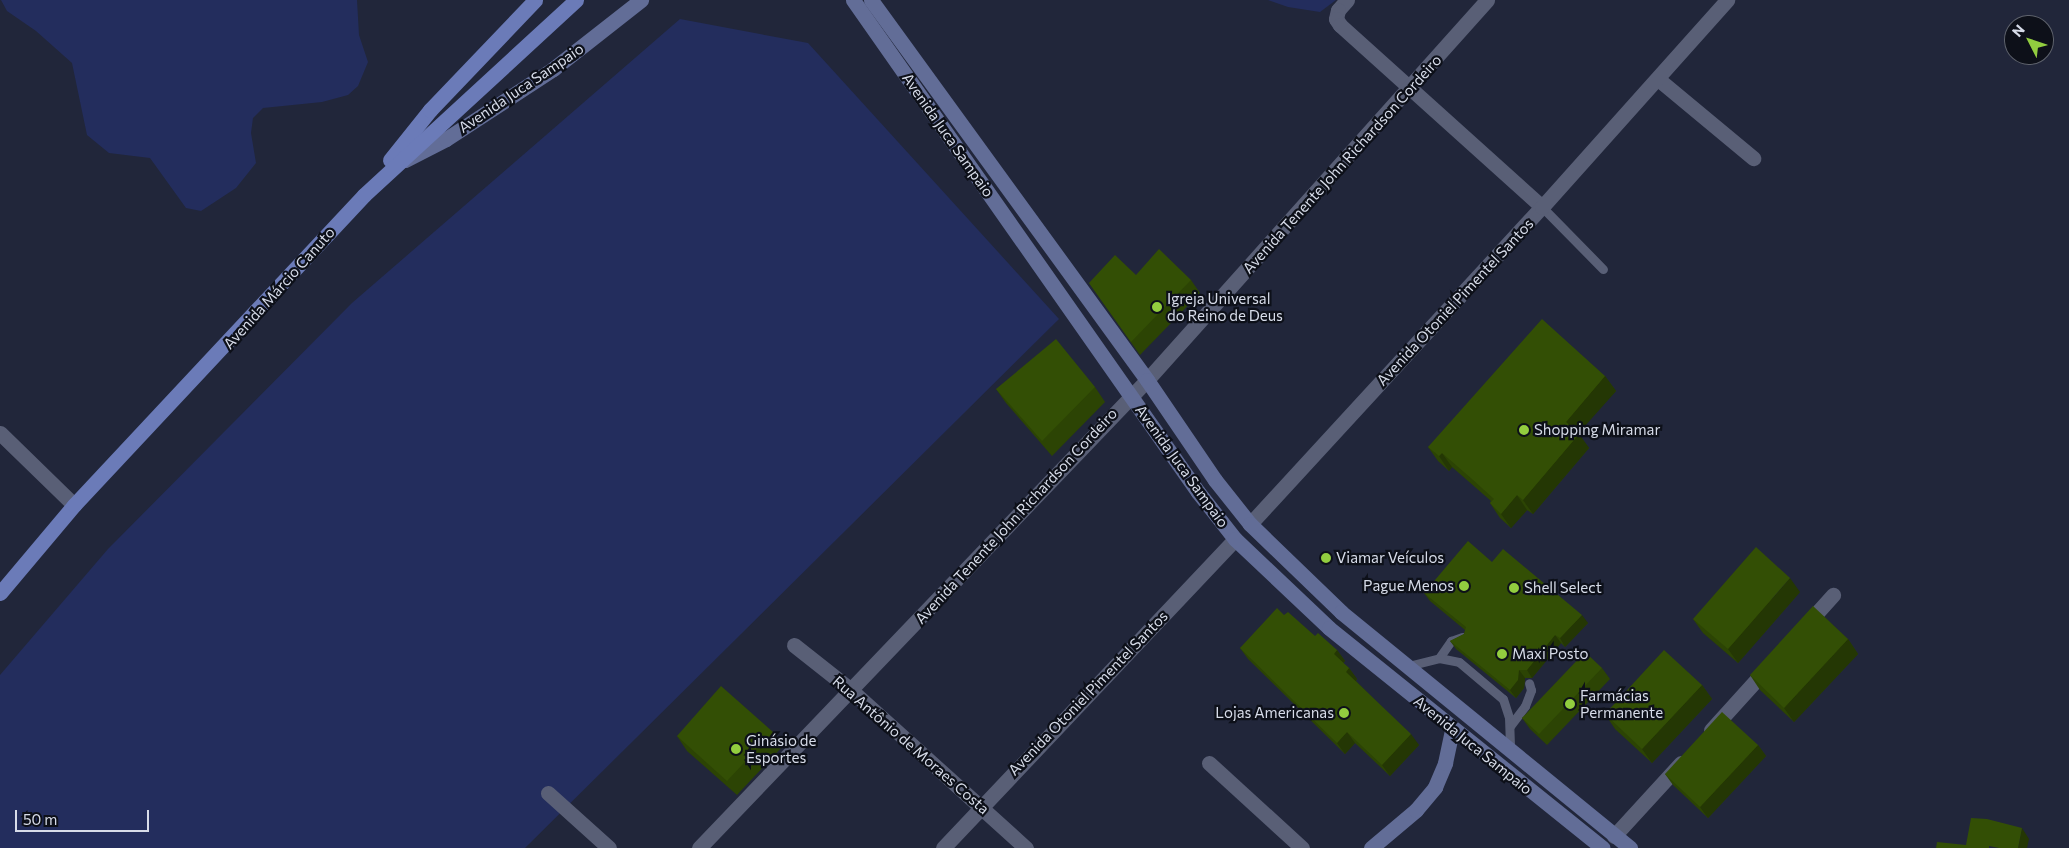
<!DOCTYPE html>
<meta charset="utf-8">
<style>
body{margin:0}
#map{position:relative;width:2069px;height:848px;overflow:hidden;background:#21263a;font-family:Commissioner,sans-serif}
div>[style]{position:absolute}
.green>*{inset:0;background:#232d5d}
.lane>*{height:9px;margin:-4.5px;padding:0 4.5px;transform-origin:4.5px;border-radius:4.5px;background:#595f76}
.street>*{height:15px;margin:-7.5px;padding:0 7.5px;transform-origin:7.5px;border-radius:7.5px;background:#595f76}
.secondary>*{height:15px;margin:-7.5px;padding:0 7.5px;transform-origin:7.5px;border-radius:7.5px;background:#626d97}
.primary>*{height:15px;margin:-7.5px;padding:0 7.5px;transform-origin:7.5px;border-radius:7.5px;background:#6b7bb8}
.wall>*{inset:0;background:#2c4404}
.shaded-wall>*{inset:0;background:#243704}
.building>*{inset:0;background:#334f05}
.dots>*{width:14px;height:14px;translate:-50% -50%;box-sizing:border-box;border:2px solid #0d1019;border-radius:50%}
span{translate:-50% -50%;white-space:nowrap;text-align:center;line-height:1.15;-webkit-text-stroke:4.5px #0d1019;paint-order:stroke}
.street-label{font-size:15px;color:#d7dce9}
.poi-label{font-size:15px;color:#d7dce9}
.left{translate:0 -50%;text-align:left}
.right{translate:-100% -50%;text-align:right}
.north{position:absolute;left:2004px;top:15px;width:50px;height:50px;box-sizing:border-box;background:#0d1019;border:1px solid #5e626c;border-radius:50%;rotate:311deg;font-size:14px;font-weight:700;line-height:20px;text-align:center;color:#d7dce9}
.north::after{content:'';display:block;margin:auto;width:18px;height:22px;background:#92cd3f;clip-path:polygon(50% 0,100% 100%,50% 72%,0 100%)}
.scale{position:absolute;left:15px;top:810px;width:134px;height:22px;box-sizing:border-box;border:2px solid #d7dce9;border-top:0;padding-left:6px;font-size:15px;line-height:18px;white-space:nowrap;color:#d7dce9;-webkit-text-stroke:4px #0d1019;paint-order:stroke}
</style>
<div id="map">
<div class="green">
<i style="clip-path:polygon(1px 0,357px 0,359px 35px,368px 62px,358px 86px,348px 95px,322px 102px,263px 108px,253px 118px,251px 133px,256px 163px,236px 188px,201px 211px,186px 208px,150px 158px,109px 153px,87px 135px,72px 63px,36px 31px,7px 11px)"></i>
<i style="clip-path:polygon(1268px 0,1336px 0,1320px 12px,1288px 7px)"></i>
<i style="clip-path:polygon(680px 19px,808px 43px,1059px 319px,525px 848px,0 848px,0 675px,108px 549px,352px 303px)"></i>
</div>
<div class="lane">
<i style="left:1542px;top:207px;width:87px;rotate:45.5deg"></i>
<i style="left:1439px;top:658px;width:21px;rotate:-55deg"></i>
<i style="left:1451px;top:641px;width:12px;rotate:-20deg"></i>
<i style="left:1408px;top:666px;width:32px;rotate:-14deg"></i>
<i style="left:1439px;top:658px;width:20px;rotate:11deg"></i>
<i style="left:1459px;top:662px;width:57px;rotate:40.1deg"></i>
<i style="left:1503px;top:699px;width:19px;rotate:72deg"></i>
<i style="left:1509px;top:717px;width:32px;rotate:88deg"></i>
<i style="left:1510px;top:726px;width:25px;rotate:-53deg"></i>
<i style="left:1525px;top:706px;width:17px;rotate:-69deg"></i>
<i style="left:1531px;top:690px;width:7px;rotate:-106deg"></i>
</div>
<div class="street">
<i style="left:1347px;top:0;width:13px;rotate:132deg"></i>
<i style="left:1338px;top:10px;width:9px;rotate:103deg"></i>
<i style="left:1336px;top:19px;width:7px;rotate:56deg"></i>
<i style="left:1340px;top:25px;width:272px;rotate:42deg"></i>
<i style="left:1658px;top:79px;width:124px;rotate:39.7deg"></i>
<i style="left:0;top:433px;width:103px;rotate:44.2deg"></i>
<i style="left:1250px;top:524px;width:431px;rotate:-47.4deg"></i>
<i style="left:1542px;top:207px;width:278px;rotate:-48.2deg"></i>
<i style="left:1805px;top:626px;width:42px;rotate:-47.9deg"></i>
<i style="left:794px;top:645px;width:73px;rotate:38.3deg"></i>
<i style="left:851px;top:690px;width:236px;rotate:42.1deg"></i>
<i style="left:1711px;top:730px;width:85px;rotate:-47.9deg"></i>
<i style="left:1209px;top:763px;width:126px;rotate:42.4deg"></i>
<i style="left:548px;top:793px;width:82px;rotate:42deg"></i>
<i style="left:1614px;top:836px;width:99px;rotate:-47.5deg"></i>
<i style="left:699px;top:848px;width:648px;rotate:-46.25deg"></i>
<i style="left:1147px;top:380px;width:510px;rotate:-48.18deg"></i>
<i style="left:943px;top:848px;width:425px;rotate:-46.6deg"></i>
</div>
<div class="secondary">
<i style="left:853px;top:0;width:601px;rotate:54.96deg"></i>
<i style="left:1198px;top:492px;width:60px;rotate:51.8deg"></i>
<i style="left:1235px;top:539px;width:129px;rotate:43.4deg"></i>
<i style="left:1329px;top:628px;width:351px;rotate:38.8deg"></i>
<i style="left:871px;top:0;width:470px;rotate:54deg"></i>
<i style="left:1147px;top:380px;width:121px;rotate:55.8deg"></i>
<i style="left:1215px;top:480px;width:56px;rotate:51.5deg"></i>
<i style="left:1250px;top:524px;width:127px;rotate:44deg"></i>
<i style="left:1341px;top:612px;width:373px;rotate:39.2deg"></i>
<i style="left:405px;top:160px;width:46px;rotate:-27.1deg"></i>
<i style="left:446px;top:139px;width:128px;rotate:-33.2deg"></i>
<i style="left:553px;top:69px;width:112px;rotate:-38.1deg"></i>
<i style="left:1371px;top:848px;width:59px;rotate:-40.2deg"></i>
<i style="left:1416px;top:810px;width:30px;rotate:-50deg"></i>
<i style="left:1435px;top:787px;width:26px;rotate:-67deg"></i>
<i style="left:1445px;top:763px;width:35px;rotate:-78deg"></i>
</div>
<div class="primary">
<i style="left:390px;top:160px;width:64px;rotate:-51.3deg"></i>
<i style="left:430px;top:110px;width:152px;rotate:-46.3deg"></i>
<i style="left:0;top:593px;width:115px;rotate:-49.9deg"></i>
<i style="left:74px;top:505px;width:424px;rotate:-46.9deg"></i>
<i style="left:364px;top:195px;width:288px;rotate:-42.6deg"></i>
</div>
<div class="wall">
<i style="clip-path:polygon(1136px 275px,1191px 280px,1200px 293px,1140px 355px,1089px 283px)"></i>
<i style="clip-path:polygon(1605px 376px,1616px 391px,1578px 433px,1589px 448px,1533px 514px,1527px 510px,1511px 528px,1500px 518px,1490px 503px,1491px 501px,1452px 467px,1449px 471px,1438px 461px,1428px 447px)"></i>
<i style="clip-path:polygon(1095px 387px,1105px 402px,1052px 456px,1006px 403px,996px 389px)"></i>
<i style="clip-path:polygon(1492px 562px,1588px 623px,1565px 647px,1561px 643px,1532px 678px,1525px 678px,1524px 688px,1516px 698px,1456px 649px,1450px 641px,1464px 634px,1465px 630px,1430px 601px,1424px 593px)"></i>
<i style="clip-path:polygon(1800px 592px,1738px 663px,1703px 633px,1693px 619px)"></i>
<i style="clip-path:polygon(1284px 615px,1315px 636px,1337px 650px,1345px 661px,1343px 663px,1349px 668px,1357px 679px,1356px 681px,1419px 745px,1390px 776px,1355px 743px,1345px 754px,1248px 659px,1240px 648px)"></i>
<i style="clip-path:polygon(1848px 639px,1858px 654px,1794px 722px,1760px 690px,1750px 675px)"></i>
<i style="clip-path:polygon(1602px 668px,1610px 679px,1547px 745px,1530px 729px,1522px 718px)"></i>
<i style="clip-path:polygon(1702px 685px,1712px 699px,1652px 763px,1615px 729px,1605px 714px)"></i>
<i style="clip-path:polygon(773px 732px,783px 746px,737px 795px,687px 751px,677px 736px)"></i>
<i style="clip-path:polygon(1758px 745px,1766px 756px,1708px 818px,1673px 785px,1665px 774px)"></i>
</div>
<div class="shaded-wall">
<i style="clip-path:polygon(1605px 376px,1616px 391px,1576px 436px,1566px 422px)"></i>
<i style="clip-path:polygon(1579px 434px,1589px 448px,1533px 514px,1523px 500px)"></i>
<i style="clip-path:polygon(1442px 453px,1452px 467px,1449px 471px,1439px 456px)"></i>
<i style="clip-path:polygon(1517px 495px,1527px 510px,1511px 528px,1501px 514px)"></i>
<i style="clip-path:polygon(1790px 578px,1800px 592px,1738px 663px,1728px 649px)"></i>
<i style="clip-path:polygon(1582px 615px,1588px 623px,1565px 647px,1560px 638px)"></i>
<i style="clip-path:polygon(1555px 635px,1561px 643px,1532px 678px,1527px 670px)"></i>
<i style="clip-path:polygon(1848px 639px,1858px 654px,1794px 722px,1784px 708px)"></i>
<i style="clip-path:polygon(1337px 650px,1345px 661px,1341px 665px,1334px 654px)"></i>
<i style="clip-path:polygon(1349px 668px,1357px 679px,1354px 683px,1346px 672px)"></i>
<i style="clip-path:polygon(1519px 670px,1525px 678px,1524px 688px,1516px 698px,1510px 690px)"></i>
<i style="clip-path:polygon(1702px 685px,1712px 699px,1652px 763px,1642px 749px)"></i>
<i style="clip-path:polygon(1347px 732px,1355px 743px,1345px 754px,1337px 743px)"></i>
<i style="clip-path:polygon(1411px 734px,1419px 745px,1390px 776px,1382px 765px)"></i>
<i style="clip-path:polygon(1758px 745px,1766px 756px,1708px 818px,1700px 807px)"></i>
<i style="clip-path:polygon(2022px 828px,2029px 839px,2027px 848px,2018px 848px)"></i>
</div>
<div class="building">
<i style="clip-path:polygon(1159px 249px,1191px 280px,1131px 342px,1089px 283px,1115px 255px,1136px 275px)"></i>
<i style="clip-path:polygon(1542px 319px,1605px 376px,1566px 422px,1579px 434px,1523px 500px,1517px 495px,1501px 514px,1490px 503px,1494px 499px,1472px 479px,1442px 453px,1439px 456px,1428px 447px)"></i>
<i style="clip-path:polygon(1056px 339px,1095px 387px,1042px 441px,996px 389px)"></i>
<i style="clip-path:polygon(1468px 541px,1492px 562px,1503px 549px,1582px 615px,1560px 638px,1555px 635px,1527px 670px,1519px 670px,1518px 680px,1510px 690px,1450px 641px,1464px 634px,1466px 627px,1424px 593px)"></i>
<i style="clip-path:polygon(1756px 547px,1790px 578px,1728px 649px,1693px 619px)"></i>
<i style="clip-path:polygon(1813px 606px,1848px 639px,1784px 708px,1750px 675px)"></i>
<i style="clip-path:polygon(1277px 608px,1284px 615px,1288px 612px,1315px 636px,1318px 633px,1337px 650px,1334px 654px,1349px 668px,1346px 672px,1411px 734px,1382px 765px,1347px 732px,1337px 743px,1240px 648px)"></i>
<i style="clip-path:polygon(1664px 650px,1702px 685px,1642px 749px,1605px 714px)"></i>
<i style="clip-path:polygon(1585px 652px,1602px 668px,1539px 734px,1522px 718px)"></i>
<i style="clip-path:polygon(721px 686px,773px 732px,727px 781px,677px 736px)"></i>
<i style="clip-path:polygon(1722px 712px,1758px 745px,1700px 807px,1665px 774px)"></i>
<i style="clip-path:polygon(1971px 818px,1987px 819px,2022px 828px,2018px 848px,1999px 848px,1989px 846px,1989px 848px,1936px 848px,1937px 842px,1966px 845px)"></i>
</div>
<div class="dots">
<i style="left:1157px;top:307px;background:#92cd3f"></i>
<i style="left:1524px;top:430px;background:#92cd3f"></i>
<i style="left:1326px;top:558px;background:#92cd3f"></i>
<i style="left:1464px;top:586px;background:#92cd3f"></i>
<i style="left:1514px;top:588px;background:#92cd3f"></i>
<i style="left:1502px;top:654px;background:#92cd3f"></i>
<i style="left:1570px;top:704px;background:#92cd3f"></i>
<i style="left:1344px;top:713px;background:#92cd3f"></i>
<i style="left:736px;top:749px;background:#92cd3f"></i>
</div>
<div class="street-label">
<span style="left:521px;top:88px;rotate:-34deg">Avenida Juca Sampaio</span>
<span style="left:948px;top:135px;rotate:55deg">Avenida Juca Sampaio</span>
<span style="left:1342px;top:164px;rotate:-48deg">Avenida Tenente John Richardson Cordeiro</span>
<span style="left:279px;top:288px;rotate:-48deg">Avenida Márcio Canuto</span>
<span style="left:1455px;top:302px;rotate:-47deg">Avenida Otoniel Pimentel Santos</span>
<span style="left:1182px;top:466px;rotate:54deg">Avenida Juca Sampaio</span>
<span style="left:1016px;top:516px;rotate:-47deg">Avenida Tenente John Richardson Cordeiro</span>
<span style="left:1088px;top:693px;rotate:-46deg">Avenida Otoniel Pimentel Santos</span>
<span style="left:911px;top:745px;rotate:41deg">Rua Antônio de Moraes Costa</span>
<span style="left:1473px;top:745px;rotate:39deg">Avenida Juca Sampaio</span>
</div>
<div class="poi-label">
<span class="left" style="left:1167px;top:307px">Igreja Universal<br>do Reino de Deus</span>
<span class="left" style="left:1534px;top:430px">Shopping Miramar</span>
<span class="left" style="left:1336px;top:558px">Viamar Veículos</span>
<span class="right" style="left:1454px;top:586px">Pague Menos</span>
<span class="left" style="left:1524px;top:588px">Shell Select</span>
<span class="left" style="left:1512px;top:654px">Maxi Posto</span>
<span class="left" style="left:1580px;top:704px">Farmácias<br>Permanente</span>
<span class="right" style="left:1334px;top:713px">Lojas Americanas</span>
<span class="left" style="left:746px;top:749px">Ginásio de<br>Esportes</span>
</div>
<div class="north">N</div>
<div class="scale">50 m</div>
</div>
